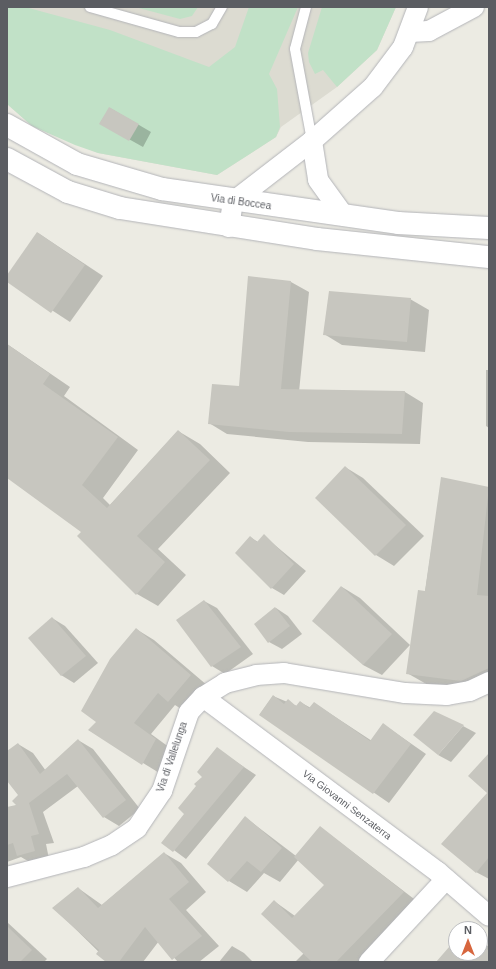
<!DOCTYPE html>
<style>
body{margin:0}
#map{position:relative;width:496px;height:969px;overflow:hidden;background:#ecebe3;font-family:Arial,sans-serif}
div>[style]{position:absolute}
.education>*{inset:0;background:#dcdbd1}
.green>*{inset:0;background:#c1e1c7}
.shadow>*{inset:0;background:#0003}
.building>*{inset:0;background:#c7c6bf}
.roads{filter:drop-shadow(0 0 1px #b3b4b8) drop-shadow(0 0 1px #b3b4b8)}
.service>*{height:10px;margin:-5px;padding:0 5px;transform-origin:5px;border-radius:5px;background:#fff}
.minor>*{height:20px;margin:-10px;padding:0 10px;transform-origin:10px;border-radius:10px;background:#fff}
.secondary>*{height:22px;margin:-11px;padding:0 11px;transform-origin:11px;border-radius:11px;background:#fff}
span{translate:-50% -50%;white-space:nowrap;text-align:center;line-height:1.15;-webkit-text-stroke:4px #fff;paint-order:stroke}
.street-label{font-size:10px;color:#5b5d62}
.frame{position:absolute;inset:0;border:8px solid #5b5d62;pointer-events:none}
.north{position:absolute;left:448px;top:921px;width:40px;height:40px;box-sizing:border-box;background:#fff;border:1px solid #bdbec0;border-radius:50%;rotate:0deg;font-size:11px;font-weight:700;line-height:16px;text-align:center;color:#5b5d62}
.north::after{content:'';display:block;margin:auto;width:14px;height:18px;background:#d7663e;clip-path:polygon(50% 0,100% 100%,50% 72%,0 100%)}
</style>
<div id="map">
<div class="education">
<i style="clip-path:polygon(7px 7px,396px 7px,377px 50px,337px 87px,281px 127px,276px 137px,217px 175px,98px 153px,32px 126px,7px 104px)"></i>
</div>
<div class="green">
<i style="clip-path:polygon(7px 7px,25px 7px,110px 30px,209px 67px,235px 47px,249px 7px,298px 7px,269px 74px,277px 89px,280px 127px,276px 137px,217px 175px,98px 153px,75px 145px,32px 126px,7px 104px)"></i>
<i style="clip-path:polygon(135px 7px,198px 7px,192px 16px,180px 19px)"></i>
<i style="clip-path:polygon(322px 7px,396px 7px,377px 50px,337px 87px,323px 70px,315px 74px,309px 62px,308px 53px)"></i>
</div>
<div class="shadow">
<i style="clip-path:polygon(110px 108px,151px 132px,143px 147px,100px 123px)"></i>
<i style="clip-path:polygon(38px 233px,103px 276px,70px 322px,7px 281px)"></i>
<i style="clip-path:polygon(249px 277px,291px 282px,309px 292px,299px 392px,405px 392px,423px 403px,420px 444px,308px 442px,227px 434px,209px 423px,240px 387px)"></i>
<i style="clip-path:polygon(410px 299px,429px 310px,425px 352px,342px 345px,324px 334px)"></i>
<i style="clip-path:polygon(7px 344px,70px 387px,64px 396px,138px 450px,103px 498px,110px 505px,178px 431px,200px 444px,230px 473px,158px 549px,186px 575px,158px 606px,137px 594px,79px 536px,83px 532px,7px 477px)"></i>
<i style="clip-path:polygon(486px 370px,489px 370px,489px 428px,486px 426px)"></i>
<i style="clip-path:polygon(345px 467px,363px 478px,424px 536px,394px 566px,376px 555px,317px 498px)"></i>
<i style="clip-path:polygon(442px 478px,489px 488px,489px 689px,428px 685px,407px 673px,425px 592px)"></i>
<i style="clip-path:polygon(264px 536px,306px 571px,284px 595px,272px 588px,250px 537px,258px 542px)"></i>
<i style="clip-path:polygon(342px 587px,360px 598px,410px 645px,382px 675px,363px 665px)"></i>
<i style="clip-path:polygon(204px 601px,217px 608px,253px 654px,225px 674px,212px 666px)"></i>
<i style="clip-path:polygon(276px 608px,288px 616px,302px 634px,282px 649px,269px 642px)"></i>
<i style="clip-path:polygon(52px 618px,65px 626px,98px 663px,74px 683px,61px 675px)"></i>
<i style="clip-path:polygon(136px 629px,154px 640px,208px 686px,186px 712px,175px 705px,151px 734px,173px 750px,161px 774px,89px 730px,98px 722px)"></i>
<i style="clip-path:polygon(273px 696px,297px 706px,300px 702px,311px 708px,314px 703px,372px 741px,383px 724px,426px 754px,389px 803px,260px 714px)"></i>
<i style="clip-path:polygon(463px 726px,476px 733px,451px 762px,438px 755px)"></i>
<i style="clip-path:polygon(78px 740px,93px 749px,140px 809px,119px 826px,104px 817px,78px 786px,43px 812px,54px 843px,46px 844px,49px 859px,33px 864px,21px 857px,7px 862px,7px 809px,17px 805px,20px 795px,7px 779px,7px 752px,18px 744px,33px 753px,46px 771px)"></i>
<i style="clip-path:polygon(217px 749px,256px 775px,186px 859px,163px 842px,185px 814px)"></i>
<i style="clip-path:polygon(489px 793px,489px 879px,476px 872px)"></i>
<i style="clip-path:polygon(245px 817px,296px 856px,320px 827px,418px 902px,358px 962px,295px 962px,304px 953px,274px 901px,295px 916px,326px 885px,299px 859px,280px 882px,264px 873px,247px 892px,229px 881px)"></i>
<i style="clip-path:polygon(164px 853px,181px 863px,206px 892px,186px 910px,219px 946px,199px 962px,178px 962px,159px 941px,143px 962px,109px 962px,54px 908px,78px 888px,102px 905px)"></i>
<i style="clip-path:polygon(7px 922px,47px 959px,44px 962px,7px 962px)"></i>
<i style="clip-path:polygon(480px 940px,489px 947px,489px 962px,437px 962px,456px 941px,456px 953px,480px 953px)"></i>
<i style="clip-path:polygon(232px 946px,244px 953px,253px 962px,219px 962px)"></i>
</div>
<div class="building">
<i style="clip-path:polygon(109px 107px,139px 124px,129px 141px,99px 124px)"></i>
<i style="clip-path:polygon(37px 232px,85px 265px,51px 313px,7px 282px,7px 275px)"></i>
<i style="clip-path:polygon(248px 276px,291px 281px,281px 389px,405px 391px,402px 434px,289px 432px,208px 424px,212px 384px,239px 386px)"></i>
<i style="clip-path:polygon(329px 291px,411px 298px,407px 342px,323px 335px)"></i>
<i style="clip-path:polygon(7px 344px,50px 374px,43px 384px,118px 437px,82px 485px,107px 508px,178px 430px,210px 460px,137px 536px,165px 562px,136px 595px,77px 536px,81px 532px,7px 478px)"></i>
<i style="clip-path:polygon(345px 466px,406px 525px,375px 556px,315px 498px)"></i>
<i style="clip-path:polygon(441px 477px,489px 487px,477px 595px,489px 596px,489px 668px,461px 681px,406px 674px,418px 590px,425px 591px)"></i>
<i style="clip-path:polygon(264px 534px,294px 564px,271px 589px,235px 553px,250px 536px,257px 542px)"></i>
<i style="clip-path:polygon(341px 586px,392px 634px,363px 665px,312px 621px)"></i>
<i style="clip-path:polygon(204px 600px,241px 647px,211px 667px,176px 620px)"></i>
<i style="clip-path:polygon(275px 607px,290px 626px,268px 643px,254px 624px)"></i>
<i style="clip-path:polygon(52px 617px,86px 656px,61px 676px,28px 638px)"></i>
<i style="clip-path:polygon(136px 628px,191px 675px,168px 702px,158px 693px,134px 723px,156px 739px,142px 765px,88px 730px,96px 722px,81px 711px,110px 659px)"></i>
<i style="clip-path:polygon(273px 695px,284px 704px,288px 699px,296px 706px,300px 701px,309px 708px,314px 702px,370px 741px,383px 723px,411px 744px,373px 794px,259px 715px)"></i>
<i style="clip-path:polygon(434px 711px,464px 725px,438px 755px,413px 735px)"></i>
<i style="clip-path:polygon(78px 739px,126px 800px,103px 818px,67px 774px,29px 803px,39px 834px,31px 836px,35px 851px,17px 856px,13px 843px,7px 845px,7px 807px,16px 805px,12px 801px,18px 795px,7px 781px,7px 751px,18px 743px,40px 774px)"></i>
<i style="clip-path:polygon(217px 747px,244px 767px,173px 852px,161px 843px,184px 814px,178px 808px,196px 786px,194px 784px,202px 777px,197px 772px)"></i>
<i style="clip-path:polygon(489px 753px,489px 857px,476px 873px,441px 844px,487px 793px,468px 776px)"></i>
<i style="clip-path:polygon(245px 816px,282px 848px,261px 872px,247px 861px,228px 882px,207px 864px)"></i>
<i style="clip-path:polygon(320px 826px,404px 892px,336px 962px,312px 962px,261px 914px,274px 900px,292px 918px,324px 885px,294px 857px)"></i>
<i style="clip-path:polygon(164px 852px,189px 882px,169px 899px,202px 936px,172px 960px,145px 927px,119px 962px,106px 962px,96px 954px,99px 950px,52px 908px,78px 887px,98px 908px)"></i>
<i style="clip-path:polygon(7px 926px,32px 950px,20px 962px,7px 962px)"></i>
<i style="clip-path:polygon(456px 939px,456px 953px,480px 953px,480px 943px,489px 951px,489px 962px,436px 962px)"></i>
</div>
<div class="roads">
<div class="service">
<i style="left:90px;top:7px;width:92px;rotate:15.7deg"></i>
<i style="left:179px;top:32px;width:17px"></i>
<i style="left:196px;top:32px;width:18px;rotate:-27deg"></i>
<i style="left:212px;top:24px;width:20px;rotate:-60deg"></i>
<i style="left:306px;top:7px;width:43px;rotate:104.7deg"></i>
<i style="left:295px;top:49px;width:94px;rotate:79.5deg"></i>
</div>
<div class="minor">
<i style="left:410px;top:32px;width:19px;rotate:-3deg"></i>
<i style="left:429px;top:31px;width:51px;rotate:-28.1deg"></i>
<i style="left:312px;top:141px;width:39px;rotate:81deg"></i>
<i style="left:318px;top:180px;width:44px;rotate:54.2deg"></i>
<i style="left:229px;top:227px;width:25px;rotate:-81deg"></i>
<i style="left:233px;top:202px;width:100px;rotate:-37.7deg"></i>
<i style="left:312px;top:141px;width:81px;rotate:-41.5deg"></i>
<i style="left:373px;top:87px;width:50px;rotate:-53.1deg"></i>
<i style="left:403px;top:47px;width:43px;rotate:-69.4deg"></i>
<i style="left:203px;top:697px;width:293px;rotate:36.7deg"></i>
<i style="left:438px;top:872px;width:67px;rotate:40.8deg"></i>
<i style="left:7px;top:877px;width:80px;rotate:-14.6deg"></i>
<i style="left:84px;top:857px;width:30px;rotate:-23deg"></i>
<i style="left:112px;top:845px;width:30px;rotate:-34deg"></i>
<i style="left:137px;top:828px;width:45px;rotate:-56deg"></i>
<i style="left:162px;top:791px;width:83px;rotate:-71.1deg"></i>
<i style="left:189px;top:712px;width:21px;rotate:-47deg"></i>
<i style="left:203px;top:697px;width:26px;rotate:-32deg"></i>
<i style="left:225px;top:683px;width:32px;rotate:-14deg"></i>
<i style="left:256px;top:675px;width:28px;rotate:-4deg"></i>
<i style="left:284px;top:673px;width:123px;rotate:9.4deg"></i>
<i style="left:405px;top:693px;width:42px;rotate:2.7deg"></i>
<i style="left:447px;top:695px;width:23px;rotate:-10deg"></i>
<i style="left:470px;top:691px;width:21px;rotate:-25deg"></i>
<i style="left:369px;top:962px;width:113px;rotate:-47.1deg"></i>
</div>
<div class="secondary">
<i style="left:7px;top:125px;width:80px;rotate:29.1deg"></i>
<i style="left:77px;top:164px;width:89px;rotate:16.4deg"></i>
<i style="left:162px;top:189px;width:238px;rotate:8.2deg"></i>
<i style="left:398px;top:223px;width:91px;rotate:3.1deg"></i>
<i style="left:7px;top:159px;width:69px;rotate:28.4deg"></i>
<i style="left:68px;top:192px;width:54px;rotate:17.1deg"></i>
<i style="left:120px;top:208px;width:199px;rotate:8.9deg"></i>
<i style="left:317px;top:239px;width:173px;rotate:6deg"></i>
</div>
</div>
<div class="street-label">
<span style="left:241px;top:202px;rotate:8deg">Via di Boccea</span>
<span style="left:172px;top:757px;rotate:-71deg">Via di Vallelunga</span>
<span style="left:347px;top:805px;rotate:37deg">Via Giovanni Senzaterra</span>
</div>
<div class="frame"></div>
<div class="north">N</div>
</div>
